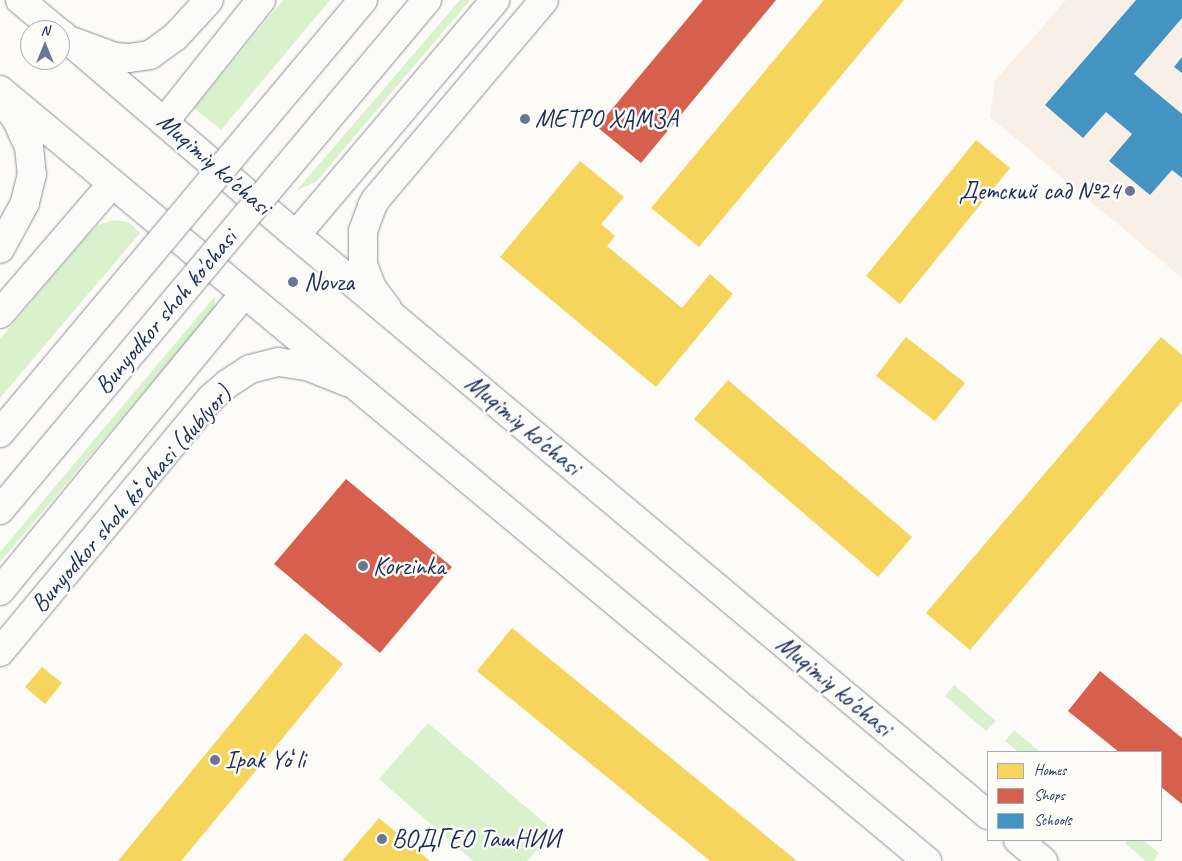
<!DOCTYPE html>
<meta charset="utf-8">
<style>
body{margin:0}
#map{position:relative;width:1182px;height:861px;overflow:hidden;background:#fcfbf8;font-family:Caveat,sans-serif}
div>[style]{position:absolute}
.built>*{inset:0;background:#f8f0e7}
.green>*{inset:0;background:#d9f2cd}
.homes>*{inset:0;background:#f6d55c}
.shops>*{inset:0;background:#d6604d}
.schools>*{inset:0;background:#4393c3}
.roads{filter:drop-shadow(0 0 1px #8c9097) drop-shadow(0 0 1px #8c9097)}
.minor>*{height:28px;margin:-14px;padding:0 14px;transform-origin:14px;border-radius:14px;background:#fbfbf9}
.major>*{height:28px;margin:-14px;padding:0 14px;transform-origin:14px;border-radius:14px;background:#fbfbf9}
.bridges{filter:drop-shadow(0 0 1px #8c9097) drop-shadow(0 0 1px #8c9097)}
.major-bridge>*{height:28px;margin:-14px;padding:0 14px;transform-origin:14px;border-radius:14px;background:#fbfbf9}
.dots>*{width:14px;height:14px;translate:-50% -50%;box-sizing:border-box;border:2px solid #fdfcf7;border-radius:50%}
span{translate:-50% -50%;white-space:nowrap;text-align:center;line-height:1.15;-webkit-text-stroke:5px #fdfcf7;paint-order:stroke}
.poi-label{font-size:25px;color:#1b2f5e}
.left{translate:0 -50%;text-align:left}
.right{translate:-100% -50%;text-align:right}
.street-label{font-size:25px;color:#1b2f5e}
.legend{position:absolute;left:987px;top:751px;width:175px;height:90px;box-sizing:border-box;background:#fdfcf7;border:1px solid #a3aaba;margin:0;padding:6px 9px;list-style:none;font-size:15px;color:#1b2f5e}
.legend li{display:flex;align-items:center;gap:10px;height:25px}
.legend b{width:25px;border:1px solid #a3aaba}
.north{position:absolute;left:20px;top:20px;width:50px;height:50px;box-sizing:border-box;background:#fdfcf7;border:1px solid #a3aaba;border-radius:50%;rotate:0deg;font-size:14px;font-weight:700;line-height:20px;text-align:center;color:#1b2f5e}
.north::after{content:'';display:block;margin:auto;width:18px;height:22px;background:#6a7694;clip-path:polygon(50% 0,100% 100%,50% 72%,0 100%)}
</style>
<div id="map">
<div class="built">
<i style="clip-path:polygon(1066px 0,1182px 0,1182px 278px,990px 117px,995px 81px)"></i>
</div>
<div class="green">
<i style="clip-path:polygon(283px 0,330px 0,221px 130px,194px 108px)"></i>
<i style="clip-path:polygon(460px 0,470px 0,316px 182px,297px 190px)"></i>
<i style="clip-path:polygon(114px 220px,129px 222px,140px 233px,0 398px,0 339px,87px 236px,98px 225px)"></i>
<i style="clip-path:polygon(215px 296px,215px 305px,211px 313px,0 562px,0 552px)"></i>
<i style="clip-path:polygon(954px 685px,996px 721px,986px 731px,945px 696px)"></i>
<i style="clip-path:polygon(428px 723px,554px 831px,527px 861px,473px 861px,379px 779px)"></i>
<i style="clip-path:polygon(1014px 730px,1040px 752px,1018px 752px,1005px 741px)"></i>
<i style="clip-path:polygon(1128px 840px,1143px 840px,1159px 853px,1153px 861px,1146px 861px,1125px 843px)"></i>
</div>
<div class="homes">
<i style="clip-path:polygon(824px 0,904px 0,699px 247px,651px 208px)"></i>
<i style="clip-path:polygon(976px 140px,1010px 168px,900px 304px,866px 276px)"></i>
<i style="clip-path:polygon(580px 161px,624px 197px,601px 224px,615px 236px,607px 246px,682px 308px,710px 274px,733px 294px,656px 387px,500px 257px)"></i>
<i style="clip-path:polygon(906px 337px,965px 383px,935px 421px,876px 376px)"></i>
<i style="clip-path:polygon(1161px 337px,1182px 355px,1182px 401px,970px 650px,926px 613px)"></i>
<i style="clip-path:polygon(728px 380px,912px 537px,878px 577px,694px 419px)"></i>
<i style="clip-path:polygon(512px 628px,797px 861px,710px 861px,477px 671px)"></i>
<i style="clip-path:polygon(305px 633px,343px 664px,273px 750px,181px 861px,118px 861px)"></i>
<i style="clip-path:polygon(42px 667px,62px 683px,45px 704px,25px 687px)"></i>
<i style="clip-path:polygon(379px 818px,430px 861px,342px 861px)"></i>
</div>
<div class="shops">
<i style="clip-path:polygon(703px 0,776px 0,641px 163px,597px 127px)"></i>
<i style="clip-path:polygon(346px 479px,452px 567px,380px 653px,274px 564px)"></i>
<i style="clip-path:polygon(1100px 671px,1182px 738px,1182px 804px,1161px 787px,1161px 752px,1119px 752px,1068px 711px)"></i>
</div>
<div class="schools">
<i style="clip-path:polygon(1136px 0,1182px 0,1182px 18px,1134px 74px,1182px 114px,1182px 178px,1172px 170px,1150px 195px,1109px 161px,1132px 134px,1106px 112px,1083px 138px,1045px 105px)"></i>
<i style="clip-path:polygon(1182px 57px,1182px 73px,1174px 67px)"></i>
</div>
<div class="roads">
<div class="minor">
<i style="left:74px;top:42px;width:44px;rotate:20.1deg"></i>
<i style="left:115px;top:57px;width:14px;rotate:4deg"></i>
<i style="left:129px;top:58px;width:21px;rotate:-8deg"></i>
<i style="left:150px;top:55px;width:31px;rotate:-36deg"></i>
<i style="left:175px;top:37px;width:50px;rotate:-47.4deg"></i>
<i style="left:0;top:97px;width:29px;rotate:54deg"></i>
<i style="left:17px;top:120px;width:15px;rotate:67deg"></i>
<i style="left:23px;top:134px;width:14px;rotate:65deg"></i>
<i style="left:29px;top:147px;width:27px;rotate:84deg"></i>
<i style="left:32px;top:174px;width:30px;rotate:104deg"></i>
<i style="left:25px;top:203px;width:52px;rotate:118.5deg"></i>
<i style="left:387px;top:308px;width:25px;rotate:-127deg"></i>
<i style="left:372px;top:288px;width:26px;rotate:-111deg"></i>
<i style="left:363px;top:264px;width:33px;rotate:-90deg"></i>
<i style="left:363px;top:231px;width:27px;rotate:-70deg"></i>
<i style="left:372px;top:206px;width:8px;rotate:-60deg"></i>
<i style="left:376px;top:199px;width:260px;rotate:-49.8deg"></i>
<i style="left:0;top:652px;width:330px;rotate:-50.3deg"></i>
<i style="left:211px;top:398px;width:21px;rotate:-41deg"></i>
<i style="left:227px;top:384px;width:27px;rotate:-33deg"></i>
<i style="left:250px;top:369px;width:29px;rotate:-14deg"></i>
<i style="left:278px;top:362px;width:29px;rotate:8deg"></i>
<i style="left:307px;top:366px;width:43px;rotate:21.8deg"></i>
</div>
<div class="major">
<i style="left:20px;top:0;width:47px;rotate:39.8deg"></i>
<i style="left:60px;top:33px;width:311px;rotate:40.6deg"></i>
<i style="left:296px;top:235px;width:903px;rotate:39.97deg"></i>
<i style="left:0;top:90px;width:1206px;rotate:39.75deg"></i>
<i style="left:164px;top:122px;width:156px;rotate:-51.5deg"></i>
<i style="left:296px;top:235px;width:308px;rotate:-49.7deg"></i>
<i style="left:0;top:314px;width:170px;rotate:-49.3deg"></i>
<i style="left:0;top:591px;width:383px;rotate:-50.6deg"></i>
<i style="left:1018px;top:840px;width:33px;rotate:40deg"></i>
</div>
</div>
<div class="bridges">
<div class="major-bridge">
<i style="left:0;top:433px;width:565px;rotate:-50.03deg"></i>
<i style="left:0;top:510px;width:665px;rotate:-50.06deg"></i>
</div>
</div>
<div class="dots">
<i style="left:525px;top:119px;background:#6a7694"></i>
<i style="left:1130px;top:191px;background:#6a7694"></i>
<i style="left:293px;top:282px;background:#6a7694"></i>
<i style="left:363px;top:566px;background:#6a7694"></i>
<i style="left:215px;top:760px;background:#6a7694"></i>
<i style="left:382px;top:839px;background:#6a7694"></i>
</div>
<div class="poi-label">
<span class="left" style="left:535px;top:119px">МЕТРО ХАМЗА</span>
<span class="right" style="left:1120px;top:191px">Детский сад №24</span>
<span class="left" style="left:304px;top:282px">Novza</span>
<span class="left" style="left:373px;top:566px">Korzinka</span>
<span class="left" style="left:225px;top:760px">Ipak Yoʻli</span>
<span class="left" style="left:392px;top:839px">ВОДГЕО ТашНИИ</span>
</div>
<div class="street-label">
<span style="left:214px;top:164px;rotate:41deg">Muqimiy ko'chasi</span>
<span style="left:166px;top:312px;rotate:-50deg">Bunyodkor shoh ko'chasi</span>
<span style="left:523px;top:425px;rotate:40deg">Muqimiy ko'chasi</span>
<span style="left:131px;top:499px;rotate:-49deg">Bunyodkor shoh koʻchasi (dublyor)</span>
<span style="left:834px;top:686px;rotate:40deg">Muqimiy ko'chasi</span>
</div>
<ul class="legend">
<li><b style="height:14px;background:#f6d55c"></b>Homes</li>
<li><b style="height:14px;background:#d6604d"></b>Shops</li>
<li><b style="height:14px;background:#4393c3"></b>Schools</li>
</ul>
<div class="north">N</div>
</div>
